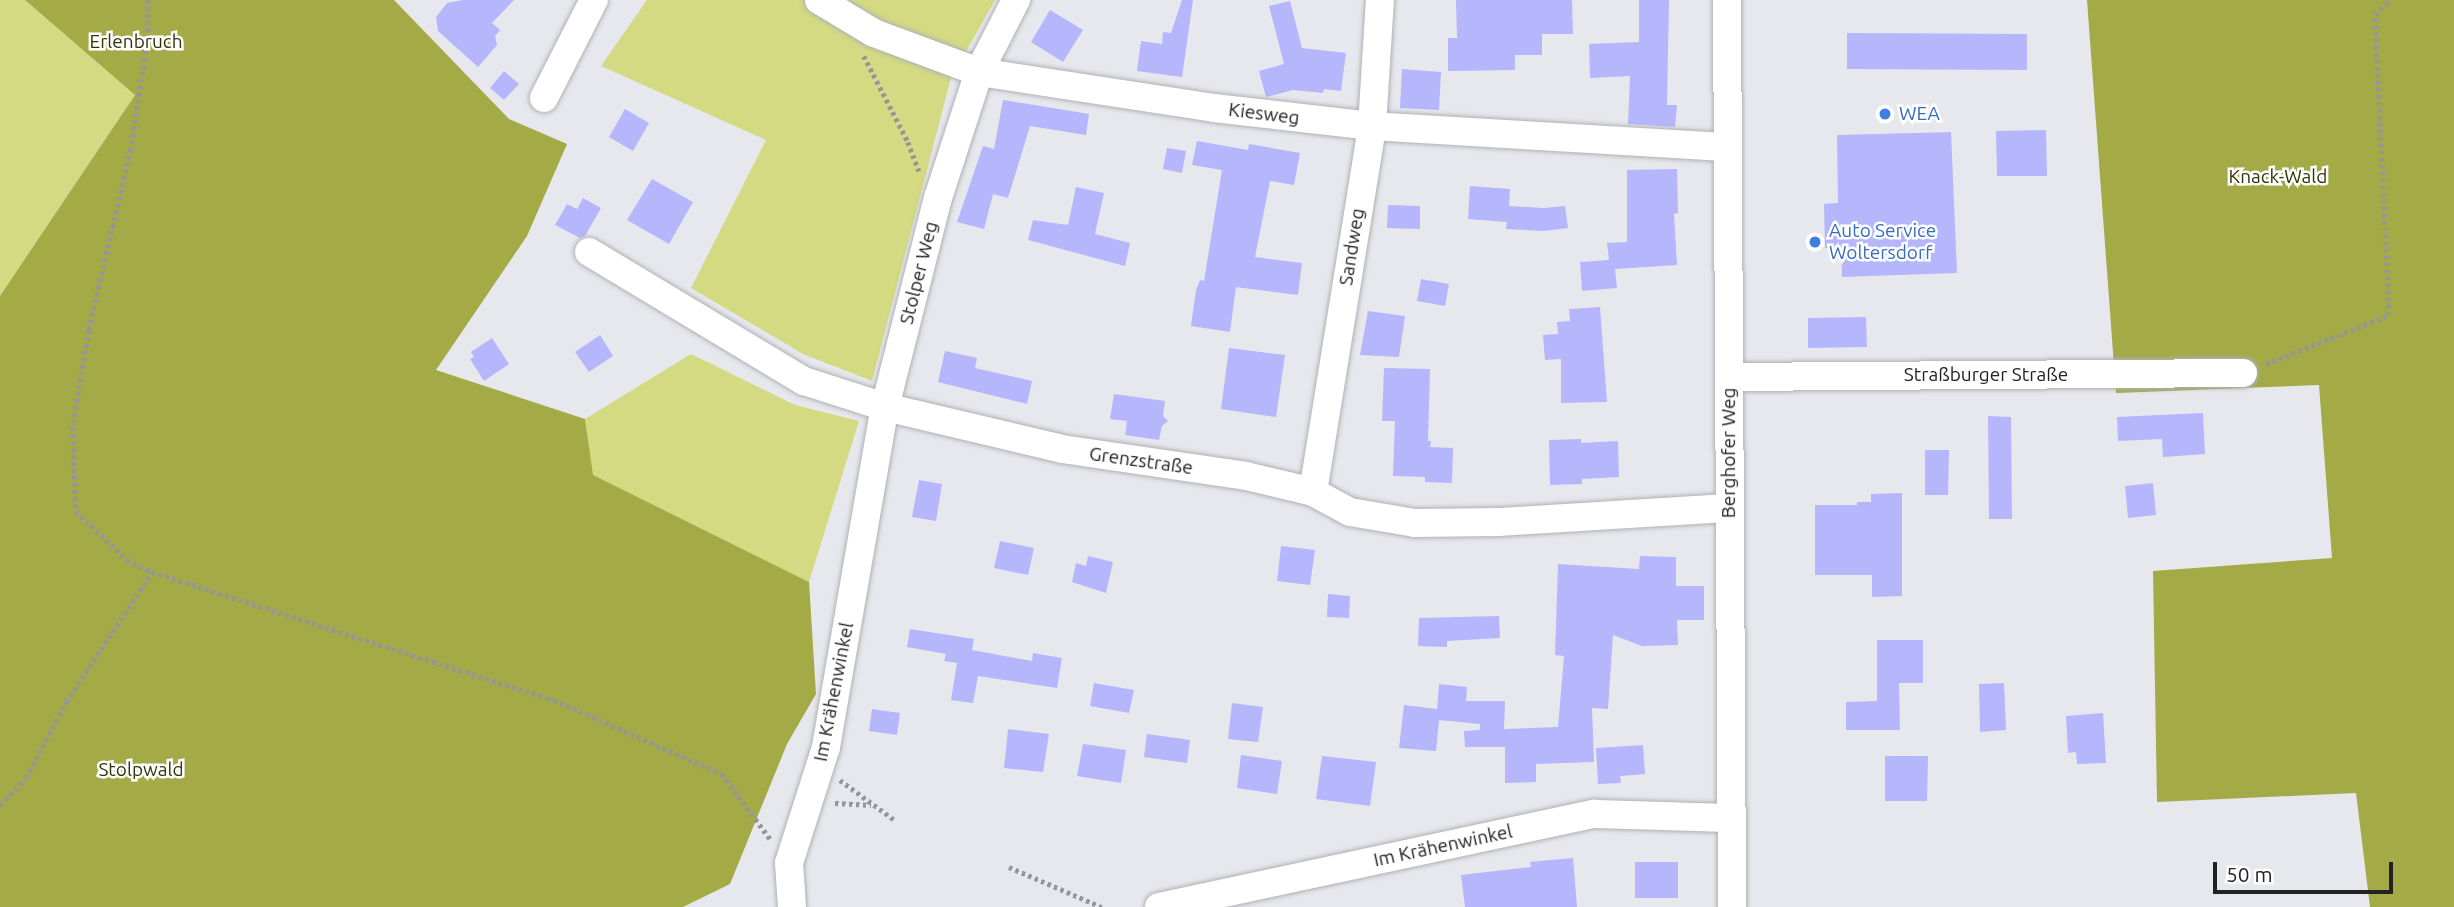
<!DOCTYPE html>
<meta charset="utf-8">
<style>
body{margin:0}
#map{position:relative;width:2454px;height:907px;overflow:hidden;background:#e7e8ed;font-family:Ubuntu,sans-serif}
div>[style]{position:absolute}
.green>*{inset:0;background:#d3da82}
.forest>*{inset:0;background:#a3aa46}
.building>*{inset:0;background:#b5b6fc}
.path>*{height:4.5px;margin-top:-2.25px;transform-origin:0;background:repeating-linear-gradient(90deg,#959699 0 3.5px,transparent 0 7px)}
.roads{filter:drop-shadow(0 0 2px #b0b0b6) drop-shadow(0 0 2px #b0b0b6)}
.street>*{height:28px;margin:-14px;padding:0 14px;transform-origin:14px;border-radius:14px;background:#fff}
.dots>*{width:19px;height:19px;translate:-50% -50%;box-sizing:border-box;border:4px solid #fff;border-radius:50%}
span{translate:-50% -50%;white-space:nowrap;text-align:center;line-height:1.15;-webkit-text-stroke:5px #fff;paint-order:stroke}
.park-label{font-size:19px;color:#323409}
.street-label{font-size:19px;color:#222224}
.shop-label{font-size:19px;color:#366cbe}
.left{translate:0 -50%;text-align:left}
.scale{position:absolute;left:2213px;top:862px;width:180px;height:32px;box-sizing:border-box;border:4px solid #222224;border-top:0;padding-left:9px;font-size:21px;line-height:24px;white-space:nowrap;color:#222224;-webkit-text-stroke:5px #fff;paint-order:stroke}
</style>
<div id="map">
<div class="green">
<i style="clip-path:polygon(0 0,25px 0,135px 95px,0 296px)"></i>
<i style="clip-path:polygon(647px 0,995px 0,951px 78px,872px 381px,803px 354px,691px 288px,766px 140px,601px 66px)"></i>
<i style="clip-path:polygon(691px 354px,795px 405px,859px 421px,809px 582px,592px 475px,585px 419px)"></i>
</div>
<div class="forest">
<i style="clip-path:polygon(25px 0,394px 0,509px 119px,567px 144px,527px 236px,436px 370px,585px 419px,593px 475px,809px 582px,816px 694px,787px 744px,730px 884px,683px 907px,0 907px,0 296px,135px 95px)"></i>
<i style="clip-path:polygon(2087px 0,2454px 0,2454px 907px,2370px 907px,2356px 793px,2157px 802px,2153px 571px,2332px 558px,2319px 385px,2116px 393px)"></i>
</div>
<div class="building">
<i style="clip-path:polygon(463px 0,514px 0,492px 23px,500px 30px,495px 36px,497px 45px,478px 67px,438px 31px,436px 17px,447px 3px)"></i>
<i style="clip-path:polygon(1182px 0,1193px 0,1182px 77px,1137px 71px,1141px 41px,1162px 44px,1163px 32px,1171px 33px)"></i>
<i style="clip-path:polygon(1456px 0,1572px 0,1573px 34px,1542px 34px,1542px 55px,1515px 55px,1515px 70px,1448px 71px,1448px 38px,1457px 38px)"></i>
<i style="clip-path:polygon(1639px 0,1669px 0,1667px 105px,1677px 105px,1675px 127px,1628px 124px,1630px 76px,1590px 78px,1589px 44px,1639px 42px)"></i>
<i style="clip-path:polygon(1290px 1px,1302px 48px,1346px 53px,1341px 91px,1324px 89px,1323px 93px,1293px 90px,1266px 97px,1259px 71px,1284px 64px,1269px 6px)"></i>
<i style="clip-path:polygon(1050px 10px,1083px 30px,1063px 62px,1031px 42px)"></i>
<i style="clip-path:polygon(1847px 33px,2027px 34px,2027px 70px,1847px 69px)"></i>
<i style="clip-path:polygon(1402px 69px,1441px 72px,1439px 110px,1400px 108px)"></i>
<i style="clip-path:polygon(504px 71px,519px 84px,504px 100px,490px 88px)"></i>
<i style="clip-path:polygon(1003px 100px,1089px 114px,1086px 135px,1030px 126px,1008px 198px,993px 194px,984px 229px,957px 222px,983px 146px,994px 149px)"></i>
<i style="clip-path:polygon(625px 109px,649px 123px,633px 151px,609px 137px)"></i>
<i style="clip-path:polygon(2046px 130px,2047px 176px,1997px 176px,1996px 131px)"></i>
<i style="clip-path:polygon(1951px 132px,1957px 273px,1842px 277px,1841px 248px,1825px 248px,1824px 204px,1838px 203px,1837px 135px)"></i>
<i style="clip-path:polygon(1197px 141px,1248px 150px,1249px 144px,1300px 153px,1294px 185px,1270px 181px,1255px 257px,1302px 263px,1298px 295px,1236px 287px,1230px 332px,1191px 326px,1196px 290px,1200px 280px,1204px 281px,1222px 170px,1192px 165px)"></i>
<i style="clip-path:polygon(1167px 148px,1186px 151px,1182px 173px,1163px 169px)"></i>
<i style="clip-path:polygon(1677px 169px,1678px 213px,1674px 214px,1677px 265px,1615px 269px,1617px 288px,1582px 291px,1580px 262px,1609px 260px,1607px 243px,1627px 242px,1627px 170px)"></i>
<i style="clip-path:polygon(652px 179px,693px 202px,669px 244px,627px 220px)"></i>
<i style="clip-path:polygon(1470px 186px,1510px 189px,1509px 206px,1544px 208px,1565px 206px,1568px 228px,1543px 231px,1506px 229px,1507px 222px,1468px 219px)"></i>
<i style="clip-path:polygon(1076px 187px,1104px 193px,1095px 234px,1130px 243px,1125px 266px,1028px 240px,1033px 220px,1068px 225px)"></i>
<i style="clip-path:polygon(583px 198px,601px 208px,585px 236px,580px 238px,555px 225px,567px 204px,577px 209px)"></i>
<i style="clip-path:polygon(1388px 205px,1420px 206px,1420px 229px,1387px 228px)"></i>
<i style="clip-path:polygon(1421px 279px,1449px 284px,1445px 306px,1417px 301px)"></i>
<i style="clip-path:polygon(1600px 307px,1607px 402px,1561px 403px,1561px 359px,1545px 360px,1543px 335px,1558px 334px,1557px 322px,1570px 321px,1569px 309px)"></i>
<i style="clip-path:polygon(1368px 311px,1405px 316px,1399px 357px,1360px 355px)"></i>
<i style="clip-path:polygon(1866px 317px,1867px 347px,1808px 348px,1808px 318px)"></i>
<i style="clip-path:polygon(600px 335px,613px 356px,589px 372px,575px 352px)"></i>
<i style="clip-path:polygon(492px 338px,509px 364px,484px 381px,470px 359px,474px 357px,471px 352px)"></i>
<i style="clip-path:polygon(1229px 348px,1285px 355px,1276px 417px,1221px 409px)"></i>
<i style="clip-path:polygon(945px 351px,977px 358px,975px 368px,1032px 381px,1027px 404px,938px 382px)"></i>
<i style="clip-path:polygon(1384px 368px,1430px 369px,1428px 441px,1431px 441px,1430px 447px,1453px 448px,1452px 483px,1425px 482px,1425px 477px,1393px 476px,1395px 421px,1382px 421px)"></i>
<i style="clip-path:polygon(1114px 394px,1165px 401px,1163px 416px,1168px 421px,1162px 426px,1159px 440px,1125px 435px,1127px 421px,1110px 419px)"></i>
<i style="clip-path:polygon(2203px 413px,2205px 454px,2163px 457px,2162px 439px,2118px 441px,2117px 417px)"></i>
<i style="clip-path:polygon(1988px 416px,2011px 417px,2012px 519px,1989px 519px)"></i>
<i style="clip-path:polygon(1581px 439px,1581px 443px,1618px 441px,1619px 477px,1582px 479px,1582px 484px,1550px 485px,1549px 440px)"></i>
<i style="clip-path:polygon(1925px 450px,1949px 450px,1948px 495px,1925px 495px)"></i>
<i style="clip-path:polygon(919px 480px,942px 484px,936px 521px,912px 517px)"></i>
<i style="clip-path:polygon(2153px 483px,2156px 515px,2128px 518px,2125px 486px)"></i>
<i style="clip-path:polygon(1902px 493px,1902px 596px,1872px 597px,1872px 575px,1815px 575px,1815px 505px,1857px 505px,1857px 502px,1871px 502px,1871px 494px)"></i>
<i style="clip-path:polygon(1000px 541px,1034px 548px,1028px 575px,994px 568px)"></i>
<i style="clip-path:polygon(1281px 546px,1315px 550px,1310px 585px,1277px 581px)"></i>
<i style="clip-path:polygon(1088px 556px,1113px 562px,1106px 593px,1072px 582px,1076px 563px,1086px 566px)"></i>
<i style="clip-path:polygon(1640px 556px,1676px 557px,1676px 586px,1704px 586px,1704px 620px,1677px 620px,1678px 645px,1642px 646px,1613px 635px,1608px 709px,1592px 708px,1594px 762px,1536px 764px,1536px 782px,1505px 783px,1505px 747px,1465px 747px,1464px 731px,1480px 730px,1480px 724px,1439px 720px,1436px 751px,1399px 748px,1404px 705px,1437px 709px,1439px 684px,1467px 687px,1466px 701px,1505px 701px,1504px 729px,1558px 727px,1564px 656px,1555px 655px,1558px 564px,1639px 569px)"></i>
<i style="clip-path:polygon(1328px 594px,1350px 596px,1349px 618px,1327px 617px)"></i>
<i style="clip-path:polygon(1499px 616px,1500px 638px,1447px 641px,1447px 647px,1418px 646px,1419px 618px)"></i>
<i style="clip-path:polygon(910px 629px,974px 639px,972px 650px,1032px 661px,1033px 653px,1062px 658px,1057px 688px,978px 676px,973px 703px,951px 700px,957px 663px,944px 661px,946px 654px,907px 647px)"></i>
<i style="clip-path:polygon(1877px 640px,1923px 640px,1923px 683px,1899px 683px,1900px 730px,1846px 730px,1846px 702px,1877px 701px)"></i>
<i style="clip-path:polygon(1094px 683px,1134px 690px,1129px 713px,1090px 706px)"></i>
<i style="clip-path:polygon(2004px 683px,2006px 730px,1980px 732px,1979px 684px)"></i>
<i style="clip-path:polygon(1232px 703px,1263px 707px,1258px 742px,1228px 739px)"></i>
<i style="clip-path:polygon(872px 709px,900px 713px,897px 735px,869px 731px)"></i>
<i style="clip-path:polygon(2103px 713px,2106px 763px,2077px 764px,2076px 752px,2068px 753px,2066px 716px)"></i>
<i style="clip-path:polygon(1008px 729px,1049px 734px,1043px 772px,1004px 768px)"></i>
<i style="clip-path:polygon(1147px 734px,1190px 740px,1187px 763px,1144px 757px)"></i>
<i style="clip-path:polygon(1083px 744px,1126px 750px,1121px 783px,1077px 776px)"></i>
<i style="clip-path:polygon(1643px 745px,1645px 774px,1620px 776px,1621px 783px,1598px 784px,1596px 748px)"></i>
<i style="clip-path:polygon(1241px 755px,1282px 761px,1277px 794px,1237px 788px)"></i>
<i style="clip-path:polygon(1322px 756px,1376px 762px,1370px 806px,1316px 799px)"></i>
<i style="clip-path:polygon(1885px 756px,1928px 756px,1927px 801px,1885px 801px)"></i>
<i style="clip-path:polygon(1573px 858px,1577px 907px,1465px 907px,1461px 875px,1531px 867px,1530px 862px)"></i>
<i style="clip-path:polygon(1635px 862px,1678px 862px,1678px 898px,1635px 898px)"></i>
</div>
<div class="path">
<i style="left:148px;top:0;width:37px;rotate:90deg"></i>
<i style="left:148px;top:37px;width:113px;rotate:98.6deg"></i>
<i style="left:131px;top:149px;width:186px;rotate:103.1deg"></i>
<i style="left:89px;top:330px;width:98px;rotate:99.4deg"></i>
<i style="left:73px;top:427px;width:84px;rotate:88deg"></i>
<i style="left:76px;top:511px;width:71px;rotate:43.9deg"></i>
<i style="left:127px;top:560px;width:28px;rotate:26deg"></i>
<i style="left:152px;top:572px;width:422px;rotate:17.7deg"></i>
<i style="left:554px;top:700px;width:184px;rotate:23.8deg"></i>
<i style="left:722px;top:774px;width:82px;rotate:53.4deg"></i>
<i style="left:864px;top:56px;width:97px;rotate:62.9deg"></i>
<i style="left:908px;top:142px;width:31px;rotate:69deg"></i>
<i style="left:2266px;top:364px;width:132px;rotate:-21.7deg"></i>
<i style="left:2389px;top:315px;width:301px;rotate:-92.7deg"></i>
<i style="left:2375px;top:14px;width:21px;rotate:-41deg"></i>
<i style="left:840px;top:780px;width:69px;rotate:36.2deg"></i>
<i style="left:835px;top:803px;width:36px;rotate:3deg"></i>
<i style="left:0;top:805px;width:37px;rotate:-46deg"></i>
<i style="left:26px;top:778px;width:86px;rotate:-62.2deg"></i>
<i style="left:66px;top:702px;width:156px;rotate:-56.5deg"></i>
<i style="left:1009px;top:867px;width:101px;rotate:23.3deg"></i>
</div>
<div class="roads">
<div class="street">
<i style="left:819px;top:0;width:64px;rotate:31deg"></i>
<i style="left:874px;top:33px;width:112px;rotate:20.4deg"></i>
<i style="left:979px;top:72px;width:238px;rotate:8.7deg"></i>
<i style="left:1214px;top:108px;width:159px;rotate:6.5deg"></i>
<i style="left:1372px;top:126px;width:356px;rotate:3.4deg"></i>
<i style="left:1727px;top:0;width:907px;rotate:89.68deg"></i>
<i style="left:544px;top:98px;width:110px;rotate:-63deg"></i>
<i style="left:589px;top:252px;width:251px;rotate:31deg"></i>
<i style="left:804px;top:381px;width:85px;rotate:17.8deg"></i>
<i style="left:885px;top:407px;width:182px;rotate:13.3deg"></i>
<i style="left:1062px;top:449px;width:186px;rotate:8.3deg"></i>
<i style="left:1246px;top:476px;width:69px;rotate:13.4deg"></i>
<i style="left:1313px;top:492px;width:42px;rotate:28.4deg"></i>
<i style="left:1350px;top:512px;width:66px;rotate:9.6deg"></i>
<i style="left:1415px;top:523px;width:84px;rotate:-0.7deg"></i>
<i style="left:1499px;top:522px;width:231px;rotate:-3.5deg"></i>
<i style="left:1729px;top:377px;width:514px;rotate:-0.45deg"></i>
<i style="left:1313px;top:492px;width:371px;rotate:-80.8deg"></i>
<i style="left:1372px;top:126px;width:126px;rotate:-86.4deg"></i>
<i style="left:792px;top:907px;width:44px;rotate:-93.9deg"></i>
<i style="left:789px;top:863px;width:122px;rotate:-72.3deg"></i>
<i style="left:826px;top:747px;width:345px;rotate:-80.2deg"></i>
<i style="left:885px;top:407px;width:216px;rotate:-75.8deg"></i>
<i style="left:938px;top:198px;width:133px;rotate:-72deg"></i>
<i style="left:979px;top:72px;width:81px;rotate:-62.8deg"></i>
<i style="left:1159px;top:907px;width:445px;rotate:-12.1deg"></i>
<i style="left:1594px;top:814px;width:137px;rotate:1.7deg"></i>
</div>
</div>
<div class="dots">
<i style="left:1885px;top:114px;background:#3f7fe0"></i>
<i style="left:1815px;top:242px;background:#3f7fe0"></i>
</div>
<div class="park-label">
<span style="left:136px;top:42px">Erlenbruch</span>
<span style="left:2278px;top:177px">Knack-Wald</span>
<span style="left:141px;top:770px">Stolpwald</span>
</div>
<div class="street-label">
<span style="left:1264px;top:114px;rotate:7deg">Kiesweg</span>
<span style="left:1352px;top:247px;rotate:-81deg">Sandweg</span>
<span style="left:919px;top:273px;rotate:-76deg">Stolper Weg</span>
<span style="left:1986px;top:375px">Straßburger Straße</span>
<span style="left:1729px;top:453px;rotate:-90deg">Berghofer Weg</span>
<span style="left:1141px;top:461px;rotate:8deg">Grenzstraße</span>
<span style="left:834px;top:692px;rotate:-79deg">Im Krähenwinkel</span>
<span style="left:1443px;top:846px;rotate:-12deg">Im Krähenwinkel</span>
</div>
<div class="shop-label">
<span class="left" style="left:1899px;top:114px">WEA</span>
<span class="left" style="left:1829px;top:242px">Auto Service<br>Woltersdorf</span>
</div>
<div class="scale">50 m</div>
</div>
